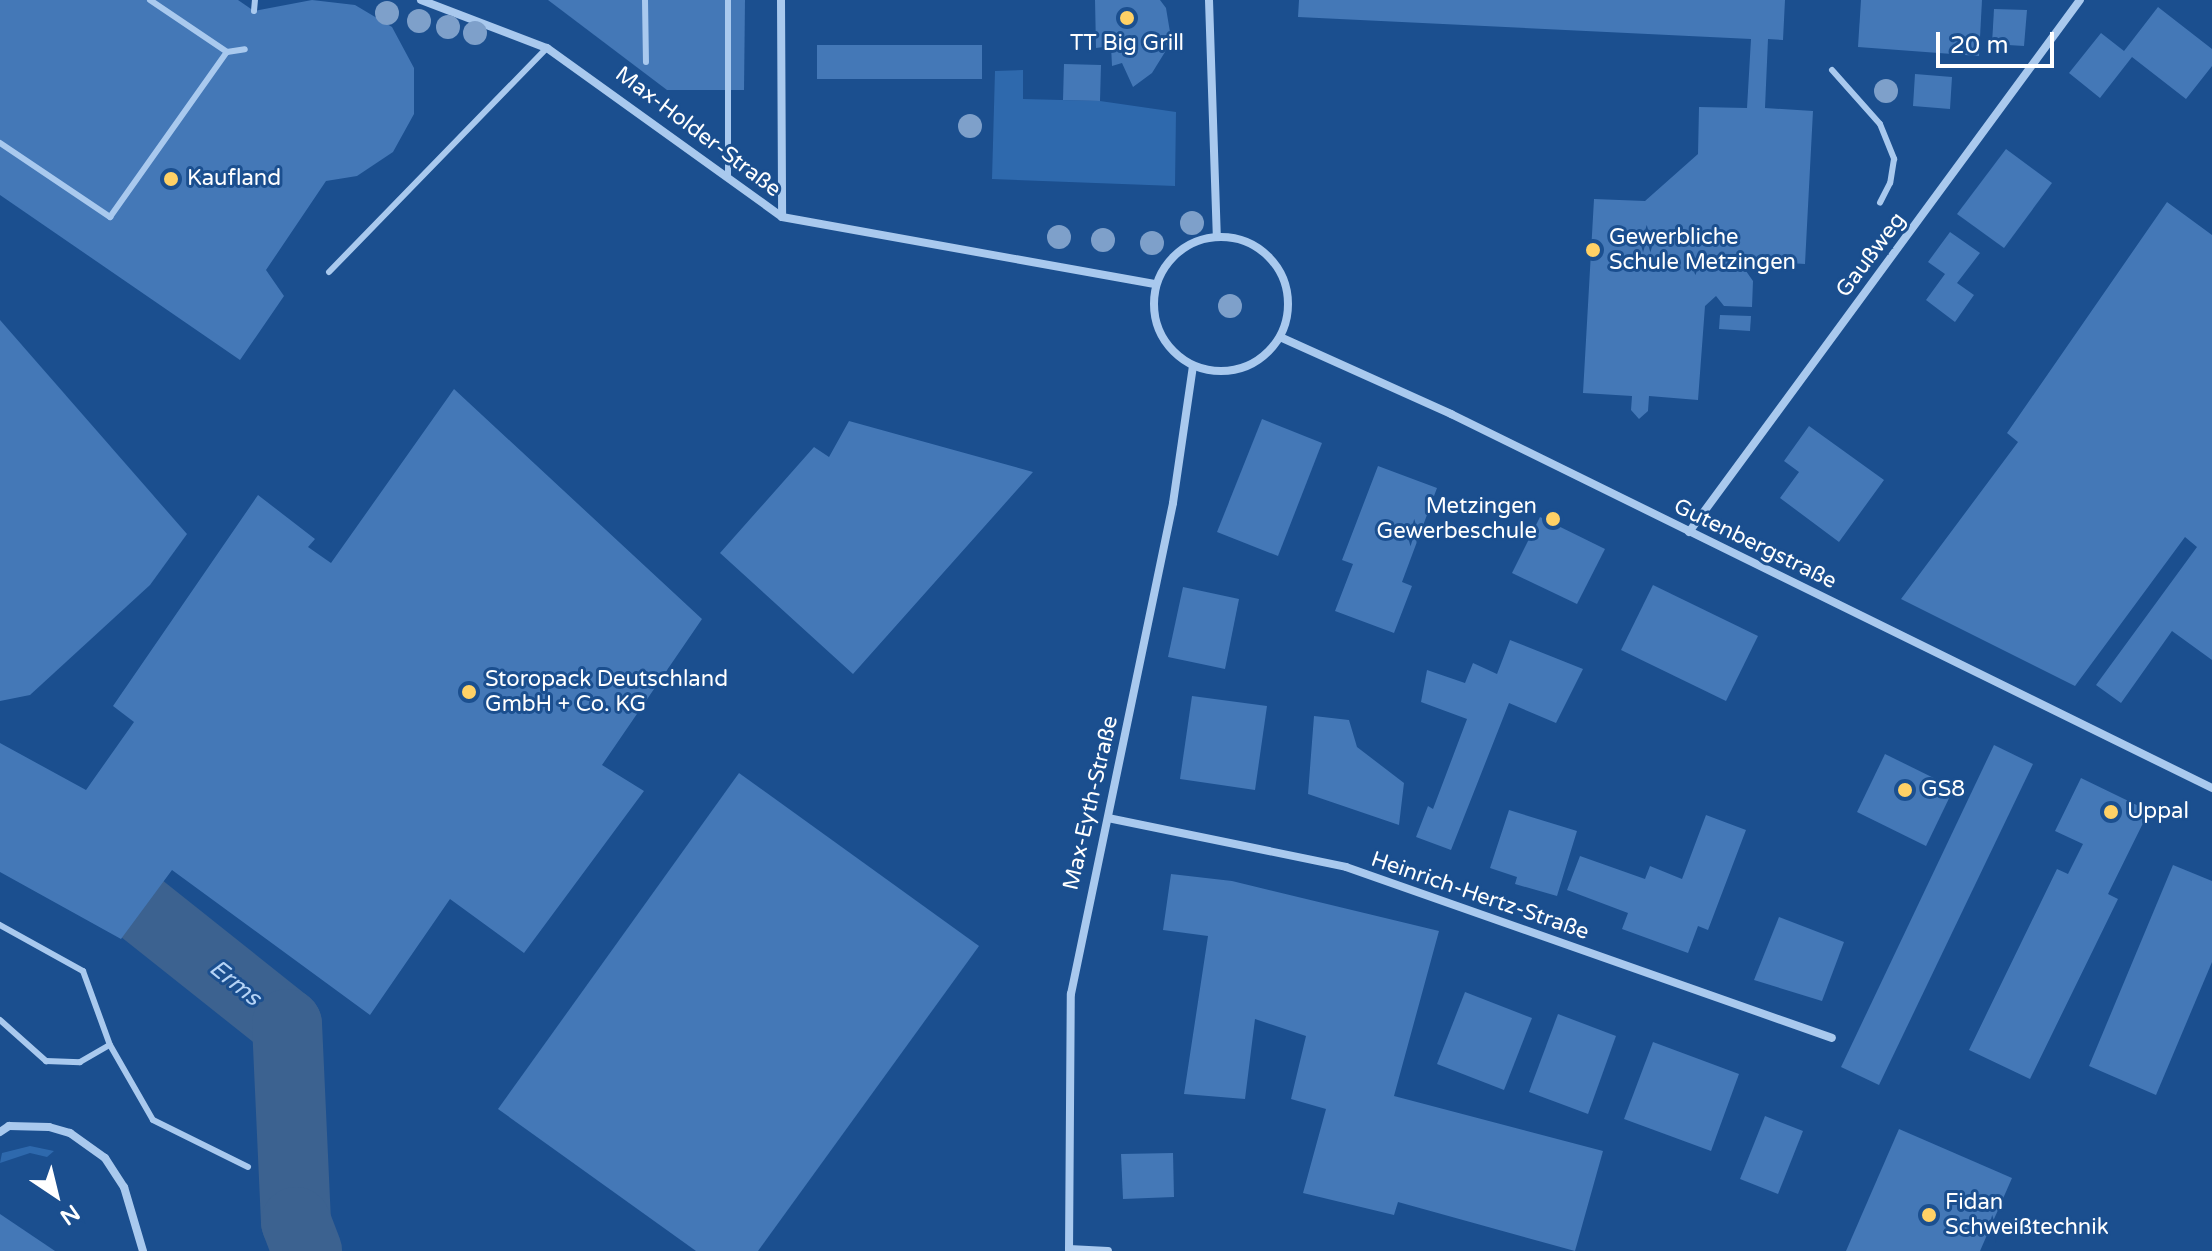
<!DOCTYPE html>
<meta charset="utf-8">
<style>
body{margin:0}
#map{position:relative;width:2212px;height:1251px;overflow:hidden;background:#1b4f8f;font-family:"Varela Round",sans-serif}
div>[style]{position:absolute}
.green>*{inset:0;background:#2e69ad}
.river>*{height:70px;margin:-35px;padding:0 35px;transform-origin:35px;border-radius:35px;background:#3c6290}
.building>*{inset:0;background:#4478b7}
.service>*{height:6px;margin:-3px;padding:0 3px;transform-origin:3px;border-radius:3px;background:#a9c9ee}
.minor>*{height:8px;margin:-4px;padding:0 4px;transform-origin:4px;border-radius:4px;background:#a9c9ee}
.minor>.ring{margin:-4px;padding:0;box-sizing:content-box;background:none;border:8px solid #a9c9ee;border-radius:50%}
.trees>*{width:24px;height:24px;margin:-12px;border-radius:50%;background:#7ea0ca}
.dots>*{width:22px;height:22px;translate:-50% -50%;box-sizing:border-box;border:4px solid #1b4f8f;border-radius:50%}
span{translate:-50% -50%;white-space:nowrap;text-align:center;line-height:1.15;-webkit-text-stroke:6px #1b4f8f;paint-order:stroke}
.poi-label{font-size:22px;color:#fff}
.left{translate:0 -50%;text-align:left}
.right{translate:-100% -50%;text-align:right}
.street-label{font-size:22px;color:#fff}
.water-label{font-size:24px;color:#b5d3f5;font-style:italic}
.north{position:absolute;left:16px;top:1155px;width:80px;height:80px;-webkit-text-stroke:6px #1b4f8f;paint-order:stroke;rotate:145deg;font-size:22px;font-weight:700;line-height:32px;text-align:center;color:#fff}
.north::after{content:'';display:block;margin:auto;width:28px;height:36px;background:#fff;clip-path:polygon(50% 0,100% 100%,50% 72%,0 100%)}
.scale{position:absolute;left:1936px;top:32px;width:118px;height:36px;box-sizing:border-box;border:4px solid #fff;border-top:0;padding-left:10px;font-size:24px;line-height:28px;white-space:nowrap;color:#fff;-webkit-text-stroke:6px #1b4f8f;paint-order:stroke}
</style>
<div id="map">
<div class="green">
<i style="clip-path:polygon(1023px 70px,1023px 99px,1100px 101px,1176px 112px,1175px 186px,992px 179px,995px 71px)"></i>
<i style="clip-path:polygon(30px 1146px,54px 1151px,47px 1157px,30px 1153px,0 1163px,2px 1153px)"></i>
</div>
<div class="river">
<i style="left:0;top:805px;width:75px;rotate:33.1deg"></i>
<i style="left:63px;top:846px;width:286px;rotate:38.5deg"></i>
<i style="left:287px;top:1024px;width:198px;rotate:87.4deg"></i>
<i style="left:296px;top:1222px;width:31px;rotate:69deg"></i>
</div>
<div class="building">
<i style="clip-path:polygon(0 0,238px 0,254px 11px,312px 0,355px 5px,392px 27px,414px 68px,414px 114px,393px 152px,357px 176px,326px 181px,266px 270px,284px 296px,240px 360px,0 195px)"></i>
<i style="clip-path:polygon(548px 0,745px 0,744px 90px,667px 90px)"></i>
<i style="clip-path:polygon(1095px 0,1160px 0,1166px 8px,1170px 32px,1165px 52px,1152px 73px,1133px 87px,1122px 63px,1112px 66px,1111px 46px,1096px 48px)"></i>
<i style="clip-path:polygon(1299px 0,1785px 0,1783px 40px,1768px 39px,1765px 108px,1813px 111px,1805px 264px,1758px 261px,1746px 271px,1753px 281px,1752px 307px,1724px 306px,1716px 296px,1705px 306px,1698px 400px,1649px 396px,1648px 411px,1639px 419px,1631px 410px,1632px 396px,1583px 393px,1594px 199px,1645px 201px,1698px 154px,1699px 107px,1747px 108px,1751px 39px,1298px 17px)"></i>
<i style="clip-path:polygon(1861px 0,1982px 0,1979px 56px,1858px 47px)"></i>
<i style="clip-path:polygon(2158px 7px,2212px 49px,2212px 66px,2186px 99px,2132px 57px,2100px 98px,2069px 73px,2101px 33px,2124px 51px)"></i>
<i style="clip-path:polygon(1994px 9px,2027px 10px,2024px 46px,1992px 44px)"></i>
<i style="clip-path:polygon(817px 45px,982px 45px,982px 79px,817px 79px)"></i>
<i style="clip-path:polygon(1064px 64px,1101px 65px,1100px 101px,1063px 100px)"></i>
<i style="clip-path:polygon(1915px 74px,1952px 77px,1950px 109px,1913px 106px)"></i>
<i style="clip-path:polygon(2006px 149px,2052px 183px,2004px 248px,1957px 214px)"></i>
<i style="clip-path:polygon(2167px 202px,2212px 235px,2212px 660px,2172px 631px,2121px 703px,2096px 685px,2197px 547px,2185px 537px,2075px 686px,1901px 599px,2018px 442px,2007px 433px)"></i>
<i style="clip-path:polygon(1950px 232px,1980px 253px,1957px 283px,1974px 295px,1955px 322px,1926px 300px,1945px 274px,1928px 262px)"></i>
<i style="clip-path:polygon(1720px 315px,1751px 316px,1750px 331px,1719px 329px)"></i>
<i style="clip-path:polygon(0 320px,187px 534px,150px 585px,30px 695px,0 701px)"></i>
<i style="clip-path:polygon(454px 389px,702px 619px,602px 765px,644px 791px,524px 953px,450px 899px,370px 1015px,172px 870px,121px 939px,0 872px,0 743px,86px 790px,134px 722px,113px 706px,258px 495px,315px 539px,308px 547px,331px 563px)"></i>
<i style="clip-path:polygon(1262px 419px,1322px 443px,1278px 556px,1217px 532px)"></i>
<i style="clip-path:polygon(849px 421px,1033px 472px,853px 674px,720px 553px,814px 447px,829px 457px)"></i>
<i style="clip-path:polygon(1809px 426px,1884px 480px,1839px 542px,1780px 498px,1799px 472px,1784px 461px)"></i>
<i style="clip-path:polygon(1378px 466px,1437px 488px,1402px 582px,1412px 586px,1394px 633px,1335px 611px,1353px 564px,1342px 560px)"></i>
<i style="clip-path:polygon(1540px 517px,1605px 549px,1577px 604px,1512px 573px)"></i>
<i style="clip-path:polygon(1653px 585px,1758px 636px,1726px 701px,1621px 650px)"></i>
<i style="clip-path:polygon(1183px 587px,1239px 599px,1225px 669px,1168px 657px)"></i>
<i style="clip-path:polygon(1510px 640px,1583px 669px,1556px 723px,1509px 703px,1451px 850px,1416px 837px,1428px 806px,1433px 809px,1467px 719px,1421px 702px,1427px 670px,1465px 683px,1473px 663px,1497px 674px)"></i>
<i style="clip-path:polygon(1192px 696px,1267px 706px,1255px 790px,1180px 779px)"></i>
<i style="clip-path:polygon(1314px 716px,1349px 720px,1357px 747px,1404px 783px,1399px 825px,1308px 794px)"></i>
<i style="clip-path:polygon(1994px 745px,2033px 764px,1879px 1085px,1841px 1067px)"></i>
<i style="clip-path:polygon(1885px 754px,1954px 788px,1926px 846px,1857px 812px)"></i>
<i style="clip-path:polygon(739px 773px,979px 946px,758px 1251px,696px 1251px,498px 1109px)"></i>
<i style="clip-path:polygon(2081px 778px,2149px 811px,2108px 894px,2118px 899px,2030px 1079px,1969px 1050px,2057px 869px,2068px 874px,2083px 844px,2055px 831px)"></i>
<i style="clip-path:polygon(1509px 810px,1577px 831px,1557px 896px,1515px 884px,1517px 877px,1490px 868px)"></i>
<i style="clip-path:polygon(1706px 815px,1746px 830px,1708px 930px,1698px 926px,1688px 953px,1622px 929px,1628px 913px,1567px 890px,1580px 856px,1645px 879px,1650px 866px,1682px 879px)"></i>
<i style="clip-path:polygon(2173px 865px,2212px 881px,2212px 962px,2156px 1095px,2089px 1066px)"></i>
<i style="clip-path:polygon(1171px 874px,1232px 881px,1439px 931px,1394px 1096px,1603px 1151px,1575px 1251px,1398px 1202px,1394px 1215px,1303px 1193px,1326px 1109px,1291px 1099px,1306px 1036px,1255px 1019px,1245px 1099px,1184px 1094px,1208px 936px,1163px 930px)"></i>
<i style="clip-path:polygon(1779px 917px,1844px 942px,1822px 1001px,1754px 980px)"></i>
<i style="clip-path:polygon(1465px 992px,1532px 1018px,1504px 1090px,1437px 1064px)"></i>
<i style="clip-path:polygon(1558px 1014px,1616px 1036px,1588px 1114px,1529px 1092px)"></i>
<i style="clip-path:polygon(1653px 1042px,1739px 1074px,1711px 1151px,1624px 1119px)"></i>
<i style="clip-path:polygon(1765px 1116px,1803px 1131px,1778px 1194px,1740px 1179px)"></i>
<i style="clip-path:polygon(1899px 1129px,2012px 1178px,1980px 1251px,1846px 1251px)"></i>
<i style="clip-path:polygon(1173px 1153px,1174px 1197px,1123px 1199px,1121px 1154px)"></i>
<i style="clip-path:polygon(0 1214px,55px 1251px,0 1251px)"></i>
</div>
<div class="service">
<i style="left:150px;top:0;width:93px;rotate:34deg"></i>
<i style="left:227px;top:52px;width:18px;rotate:-9deg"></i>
<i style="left:645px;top:0;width:62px;rotate:89.1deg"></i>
<i style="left:728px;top:0;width:176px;rotate:90deg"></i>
<i style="left:254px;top:11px;width:11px;rotate:-85deg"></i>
<i style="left:1832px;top:70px;width:72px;rotate:48.4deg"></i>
<i style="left:1880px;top:124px;width:38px;rotate:68deg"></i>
<i style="left:1894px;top:159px;width:24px;rotate:99deg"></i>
<i style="left:1890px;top:183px;width:22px;rotate:117deg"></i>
<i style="left:0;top:143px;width:133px;rotate:33.9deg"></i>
<i style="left:110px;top:217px;width:202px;rotate:-54.7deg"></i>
<i style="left:329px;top:272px;width:313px;rotate:-45.8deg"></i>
<i style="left:0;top:925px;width:95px;rotate:29deg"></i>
<i style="left:83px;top:971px;width:79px;rotate:70deg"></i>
<i style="left:110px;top:1045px;width:86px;rotate:60.2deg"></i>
<i style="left:153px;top:1120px;width:106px;rotate:26.3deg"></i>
<i style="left:0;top:1020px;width:62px;rotate:41.7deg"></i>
<i style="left:46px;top:1061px;width:34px;rotate:2deg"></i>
<i style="left:80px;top:1062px;width:34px;rotate:-30deg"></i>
</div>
<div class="minor">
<i style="left:421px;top:0;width:135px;rotate:20.9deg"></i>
<i style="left:547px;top:48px;width:289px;rotate:35.7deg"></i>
<i style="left:782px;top:217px;width:380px;rotate:10.2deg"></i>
<i style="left:781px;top:0;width:217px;rotate:89.7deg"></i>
<i style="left:1209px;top:0;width:236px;rotate:88.1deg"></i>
<i class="ring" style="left:1154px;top:237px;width:126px;height:126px"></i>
<i style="left:1280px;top:337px;width:188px;rotate:24.2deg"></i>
<i style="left:1451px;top:414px;width:848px;rotate:26.17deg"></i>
<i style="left:1689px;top:532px;width:660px;rotate:-53.69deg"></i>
<i style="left:1108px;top:818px;width:243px;rotate:11.6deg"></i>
<i style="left:1346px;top:867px;width:515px;rotate:19.38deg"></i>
<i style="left:0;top:1132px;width:11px;rotate:-34deg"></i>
<i style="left:9px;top:1126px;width:40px;rotate:1.4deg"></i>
<i style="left:49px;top:1127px;width:22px;rotate:16deg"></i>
<i style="left:70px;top:1133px;width:43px;rotate:35.5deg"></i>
<i style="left:105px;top:1158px;width:35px;rotate:57deg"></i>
<i style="left:124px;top:1187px;width:67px;rotate:73.5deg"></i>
<i style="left:1069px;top:1249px;width:39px;rotate:3deg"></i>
<i style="left:1069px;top:1251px;width:257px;rotate:-89.6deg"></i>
<i style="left:1071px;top:994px;width:501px;rotate:-78.26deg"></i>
<i style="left:1173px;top:503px;width:138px;rotate:-81.7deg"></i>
</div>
<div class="trees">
<i style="left:387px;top:13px"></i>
<i style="left:419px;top:21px"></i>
<i style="left:448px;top:27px"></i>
<i style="left:475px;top:33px"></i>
<i style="left:1886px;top:91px"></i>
<i style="left:970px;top:126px"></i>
<i style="left:1192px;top:223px"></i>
<i style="left:1059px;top:237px"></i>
<i style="left:1103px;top:240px"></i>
<i style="left:1152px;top:243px"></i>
<i style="left:1230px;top:306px"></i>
</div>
<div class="dots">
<i style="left:1127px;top:18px;background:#ffd166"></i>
<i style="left:171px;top:179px;background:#ffd166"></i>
<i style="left:1593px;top:250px;background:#ffd166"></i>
<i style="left:1553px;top:519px;background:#ffd166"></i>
<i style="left:469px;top:692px;background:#ffd166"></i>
<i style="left:1905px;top:790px;background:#ffd166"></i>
<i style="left:2111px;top:812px;background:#ffd166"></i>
<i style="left:1929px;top:1215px;background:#ffd166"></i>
</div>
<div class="poi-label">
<span style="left:1127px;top:44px">TT Big Grill</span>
<span class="left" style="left:187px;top:179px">Kaufland</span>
<span class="left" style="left:1609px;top:250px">Gewerbliche<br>Schule Metzingen</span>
<span class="right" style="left:1537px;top:519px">Metzingen<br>Gewerbeschule</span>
<span class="left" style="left:485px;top:692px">Storopack Deutschland<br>GmbH + Co. KG</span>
<span class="left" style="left:1921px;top:790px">GS8</span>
<span class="left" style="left:2127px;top:812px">Uppal</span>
<span class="left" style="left:1945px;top:1215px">Fidan<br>Schweißtechnik</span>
</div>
<div class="street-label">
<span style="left:698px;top:132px;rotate:37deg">Max-Holder-Straße</span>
<span style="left:1871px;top:255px;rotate:-53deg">Gaußweg</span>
<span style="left:1755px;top:544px;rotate:26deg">Gutenbergstraße</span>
<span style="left:1091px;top:803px;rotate:-77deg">Max-Eyth-Straße</span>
<span style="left:1480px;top:896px;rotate:19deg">Heinrich-Hertz-Straße</span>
</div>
<div class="water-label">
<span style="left:235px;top:983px;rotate:39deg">Erms</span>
</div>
<div class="north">N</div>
<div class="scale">20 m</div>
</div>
